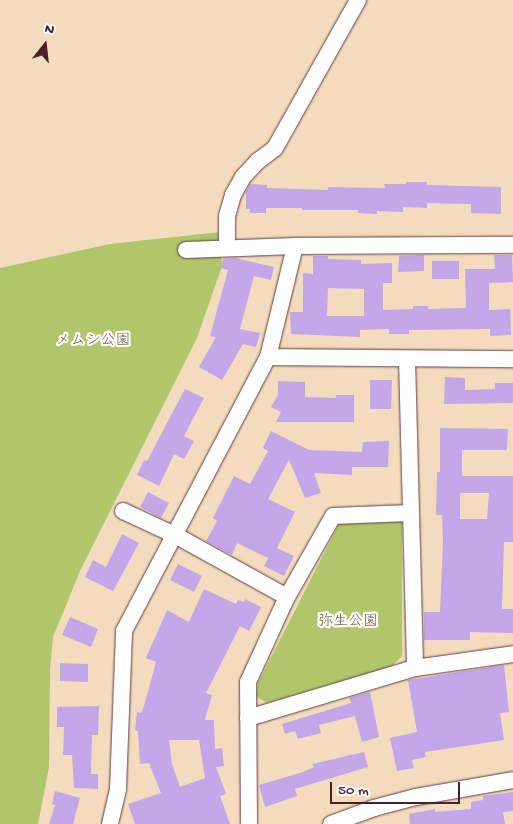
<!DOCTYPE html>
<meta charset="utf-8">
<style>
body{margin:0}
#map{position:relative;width:513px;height:824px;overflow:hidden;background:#f3dcbe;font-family:"Gochi Hand","Klee One",sans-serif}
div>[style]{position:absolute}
.green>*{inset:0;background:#afc66b}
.building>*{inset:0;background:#c3a7e8}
.roads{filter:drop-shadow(0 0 1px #633b41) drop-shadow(0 0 1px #633b41)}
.minor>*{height:16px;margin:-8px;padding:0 8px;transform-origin:8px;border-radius:8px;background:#fff}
span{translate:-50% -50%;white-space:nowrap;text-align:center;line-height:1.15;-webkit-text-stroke:4.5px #fff;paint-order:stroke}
.park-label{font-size:15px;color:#6d5941}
.north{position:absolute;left:20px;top:20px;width:50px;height:50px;-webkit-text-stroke:4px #fff;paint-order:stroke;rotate:16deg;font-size:14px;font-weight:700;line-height:20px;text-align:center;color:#4a1f2b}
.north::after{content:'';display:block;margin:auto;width:18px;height:22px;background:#4a1f2b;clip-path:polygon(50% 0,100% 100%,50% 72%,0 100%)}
.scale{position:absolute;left:330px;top:782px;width:130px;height:22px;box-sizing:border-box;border:2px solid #4a1f2b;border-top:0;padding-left:6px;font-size:15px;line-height:18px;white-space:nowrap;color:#4a1f2b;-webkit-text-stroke:4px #fff;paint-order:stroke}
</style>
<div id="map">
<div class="green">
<i style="clip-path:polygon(220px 232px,222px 266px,197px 338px,80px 571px,53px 637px,50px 670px,49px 767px,38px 824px,0 824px,0 268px,110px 244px)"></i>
<i style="clip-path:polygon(402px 519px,402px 656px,392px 666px,267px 703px,256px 696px,258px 683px,340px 522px)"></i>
</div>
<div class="building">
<i style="clip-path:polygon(406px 182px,427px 182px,427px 185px,501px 187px,501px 214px,471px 213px,471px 204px,427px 203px,427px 208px,403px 207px,403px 212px,377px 211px,377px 214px,358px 213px,358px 210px,302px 210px,302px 208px,266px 208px,266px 213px,250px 213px,250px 209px,246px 209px,246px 192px,250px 184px,267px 185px,267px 188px,328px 190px,328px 187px,385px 188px,384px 184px,406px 184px)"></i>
<i style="clip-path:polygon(424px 255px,424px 271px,398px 272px,399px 256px)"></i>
<i style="clip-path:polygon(evenodd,494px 255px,512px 255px,513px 282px,489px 283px,489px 310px,510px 309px,511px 335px,490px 336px,490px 329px,409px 330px,409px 334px,389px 334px,389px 329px,360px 330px,360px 337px,291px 334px,290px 312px,303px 312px,303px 273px,313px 274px,313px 256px,328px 256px,328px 259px,361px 260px,361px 264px,392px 263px,392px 283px,383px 283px,383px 310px,413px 309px,413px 306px,428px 306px,428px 309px,466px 308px,465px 269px,495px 269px,494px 255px,328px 288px,364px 289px,364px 316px,327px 316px,328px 288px)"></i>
<i style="clip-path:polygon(235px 258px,274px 267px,271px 280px,254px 276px,240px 329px,260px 333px,256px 347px,243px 344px,222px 380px,199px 367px,216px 337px,210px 336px,228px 270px,221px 268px,223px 259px)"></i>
<i style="clip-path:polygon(432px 261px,459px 261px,459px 279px,432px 279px)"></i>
<i style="clip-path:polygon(445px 377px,465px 378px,465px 390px,495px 389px,495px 383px,513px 383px,513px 403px,444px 404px)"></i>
<i style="clip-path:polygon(370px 380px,392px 380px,391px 409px,370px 409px)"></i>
<i style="clip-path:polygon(278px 381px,305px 382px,305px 397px,336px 398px,336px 395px,354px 395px,354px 422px,276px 422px,281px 412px,271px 407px,278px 395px)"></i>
<i style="clip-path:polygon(185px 389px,204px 398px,184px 436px,194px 441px,184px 459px,174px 454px,159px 486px,137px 475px,144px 460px,147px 461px)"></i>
<i style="clip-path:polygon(evenodd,440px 428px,508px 429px,507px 450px,462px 450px,462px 476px,513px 476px,513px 542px,504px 542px,502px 609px,513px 609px,513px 633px,470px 632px,470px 640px,424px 640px,424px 612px,440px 612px,443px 542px,442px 515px,436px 515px,437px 472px,440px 472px,440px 428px,460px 493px,489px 493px,487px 519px,460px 519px,460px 493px)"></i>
<i style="clip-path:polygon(271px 431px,309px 450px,362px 452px,363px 442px,389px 441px,388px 467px,352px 467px,352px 475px,314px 473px,321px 493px,305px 498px,289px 460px,268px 499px,295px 512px,277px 548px,294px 556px,284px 576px,264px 566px,268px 558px,237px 543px,232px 555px,206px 541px,217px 521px,213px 518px,234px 476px,250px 484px,268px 451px,263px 448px)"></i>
<i style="clip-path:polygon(148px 492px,169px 503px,161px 518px,140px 507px)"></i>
<i style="clip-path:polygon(122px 534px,139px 543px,113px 591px,85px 577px,93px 560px,106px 567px)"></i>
<i style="clip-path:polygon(178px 564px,202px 576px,194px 592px,170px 580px)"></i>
<i style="clip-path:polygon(evenodd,204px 589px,236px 604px,238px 600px,244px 602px,245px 599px,261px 607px,249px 631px,240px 626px,206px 693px,212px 695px,205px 720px,214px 720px,215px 749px,222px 748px,224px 766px,216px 767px,226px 794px,220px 796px,230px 824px,135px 824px,128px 804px,161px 793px,149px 763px,140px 764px,138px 731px,135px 730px,137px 712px,141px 713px,144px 706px,156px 662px,146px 658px,167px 610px,189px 622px,204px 589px,169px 740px,199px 740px,205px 778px,180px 787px,172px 764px,169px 740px)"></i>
<i style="clip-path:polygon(70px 617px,98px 629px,91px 647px,62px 635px)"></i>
<i style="clip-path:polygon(60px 663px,88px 664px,88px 682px,60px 681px)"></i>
<i style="clip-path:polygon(504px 665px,509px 712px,500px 713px,504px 740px,425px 752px,426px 757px,412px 760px,414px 768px,397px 771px,390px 738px,417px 732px,408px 680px)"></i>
<i style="clip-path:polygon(370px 692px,379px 737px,362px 742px,355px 716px,319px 725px,321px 733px,298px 739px,295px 731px,285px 734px,282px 724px,351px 703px,349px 698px)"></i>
<i style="clip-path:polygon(99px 706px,98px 735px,92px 735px,91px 774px,98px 774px,98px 789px,74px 788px,72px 755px,63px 755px,64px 727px,57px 727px,57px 707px)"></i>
<i style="clip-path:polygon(364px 752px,368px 767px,295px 789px,297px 796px,265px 807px,259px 785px,303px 772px,314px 767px,312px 764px)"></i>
<i style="clip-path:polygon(55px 791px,80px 798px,73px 824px,49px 824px,55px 805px,52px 804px)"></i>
<i style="clip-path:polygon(513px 792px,513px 811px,503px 812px,505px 824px,410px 824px,409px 814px,435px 809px,435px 812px,471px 809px,471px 802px,483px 800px,483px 796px)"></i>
</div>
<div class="roads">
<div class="minor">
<i style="left:227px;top:248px;width:32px;rotate:-90deg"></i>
<i style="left:227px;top:216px;width:22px;rotate:-74deg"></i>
<i style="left:233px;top:195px;width:21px;rotate:-61deg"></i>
<i style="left:243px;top:177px;width:22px;rotate:-47deg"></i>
<i style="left:258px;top:161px;width:21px;rotate:-37deg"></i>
<i style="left:275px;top:148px;width:170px;rotate:-60.7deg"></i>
<i style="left:186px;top:250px;width:109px;rotate:-2.1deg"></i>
<i style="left:295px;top:246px;width:218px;rotate:-0.3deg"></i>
<i style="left:268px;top:357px;width:245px;rotate:0.5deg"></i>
<i style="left:407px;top:359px;width:309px;rotate:88.5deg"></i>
<i style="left:123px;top:511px;width:57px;rotate:24.8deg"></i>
<i style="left:175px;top:535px;width:128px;rotate:29deg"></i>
<i style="left:248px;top:718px;width:174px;rotate:-16.7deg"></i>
<i style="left:415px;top:668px;width:99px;rotate:-8.1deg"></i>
<i style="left:110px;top:824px;width:36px;rotate:-77deg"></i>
<i style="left:118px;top:789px;width:158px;rotate:-87.8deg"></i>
<i style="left:124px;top:631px;width:310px;rotate:-62.3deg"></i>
<i style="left:268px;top:357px;width:114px;rotate:-76.3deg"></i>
<i style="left:249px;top:824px;width:142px;rotate:-90.4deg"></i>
<i style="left:248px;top:682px;width:94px;rotate:-65.4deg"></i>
<i style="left:287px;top:597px;width:93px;rotate:-60.4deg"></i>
<i style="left:333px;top:516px;width:77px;rotate:-2.2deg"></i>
<i style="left:331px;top:824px;width:46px;rotate:-20.4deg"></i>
<i style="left:374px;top:808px;width:43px;rotate:-14.7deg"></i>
<i style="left:416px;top:797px;width:98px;rotate:-9.9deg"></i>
</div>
</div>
<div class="park-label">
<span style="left:93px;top:342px">メムシ公園</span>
<span style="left:348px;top:623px">弥生公園</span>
</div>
<div class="north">N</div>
<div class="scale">50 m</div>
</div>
